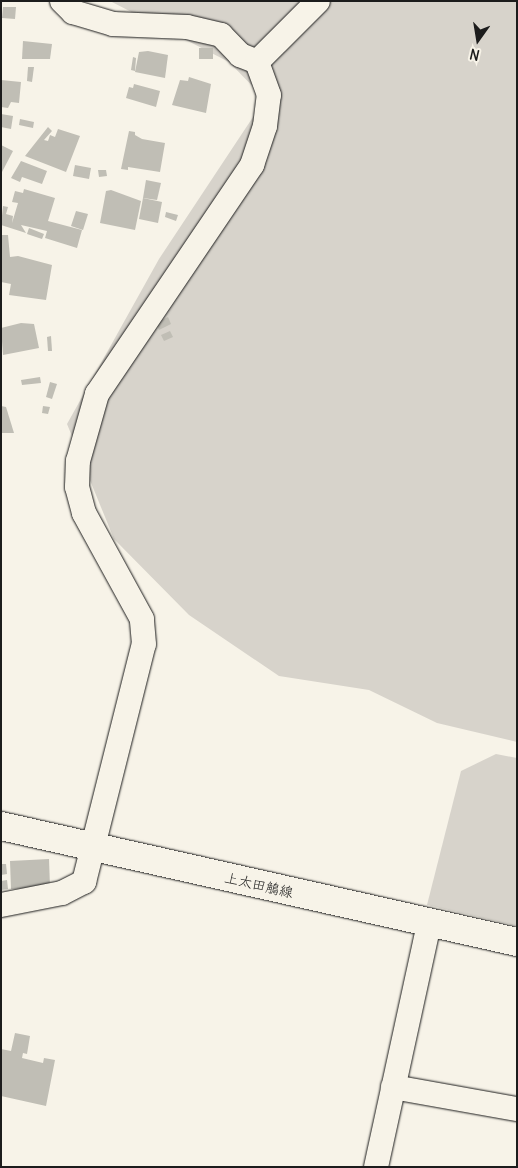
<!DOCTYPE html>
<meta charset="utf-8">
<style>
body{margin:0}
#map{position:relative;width:518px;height:1168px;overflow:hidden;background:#f7f3e8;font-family:Delius,"Klee One",sans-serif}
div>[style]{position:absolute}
.green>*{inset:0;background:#d7d3cb}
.building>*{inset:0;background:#c0beb5}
.roads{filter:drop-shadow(0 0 1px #1c1c1c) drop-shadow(0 0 1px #1c1c1c)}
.street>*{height:24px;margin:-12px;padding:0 12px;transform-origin:12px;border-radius:12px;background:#f7f3e8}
.secondary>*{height:28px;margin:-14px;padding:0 14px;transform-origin:14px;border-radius:14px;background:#f7f3e8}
span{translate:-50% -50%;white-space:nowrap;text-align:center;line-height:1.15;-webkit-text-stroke:4px #f7f3e8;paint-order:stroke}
.street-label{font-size:14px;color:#1c1c1c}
.frame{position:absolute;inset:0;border:2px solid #1c1c1c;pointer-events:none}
.north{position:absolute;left:453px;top:15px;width:50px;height:50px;-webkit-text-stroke:4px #f7f3e8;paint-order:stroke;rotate:193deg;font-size:14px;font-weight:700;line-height:20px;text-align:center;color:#1c1c1c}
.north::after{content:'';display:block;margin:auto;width:18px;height:22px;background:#1c1c1c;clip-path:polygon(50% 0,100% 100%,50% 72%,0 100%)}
</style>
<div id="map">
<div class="green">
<i style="clip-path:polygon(110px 1px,517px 1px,517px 742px,437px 723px,369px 690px,279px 676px,189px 615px,114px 539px,67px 424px,159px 259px,265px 99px,229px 62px)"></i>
<i style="clip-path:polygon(496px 754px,517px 758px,517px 926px,427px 905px,461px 771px)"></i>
</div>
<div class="building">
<i style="clip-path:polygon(3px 7px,16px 7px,15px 19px,2px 18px)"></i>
<i style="clip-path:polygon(23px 41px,52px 44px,50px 59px,22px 59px)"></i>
<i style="clip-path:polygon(199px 48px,213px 48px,213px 59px,199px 59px)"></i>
<i style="clip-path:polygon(148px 51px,168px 55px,165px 78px,135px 72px,139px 52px)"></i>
<i style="clip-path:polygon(133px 57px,136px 58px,135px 71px,131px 70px)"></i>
<i style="clip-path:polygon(28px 67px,34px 67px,32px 82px,27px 81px)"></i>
<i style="clip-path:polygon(189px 77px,211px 84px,206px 113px,172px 105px,180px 80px,188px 81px)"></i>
<i style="clip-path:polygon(1px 80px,21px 82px,19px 103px,11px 102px,8px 108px,1px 107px)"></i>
<i style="clip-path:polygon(134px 84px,160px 91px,156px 107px,126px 98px,129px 87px,133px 88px)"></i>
<i style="clip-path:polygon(1px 114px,13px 116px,11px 129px,1px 127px)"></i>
<i style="clip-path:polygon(20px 119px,34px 122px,33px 128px,19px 125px)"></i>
<i style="clip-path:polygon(48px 127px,52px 131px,44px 140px,48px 141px,50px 135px,55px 137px,58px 129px,80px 136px,66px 172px,25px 156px)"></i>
<i style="clip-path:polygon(129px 131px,135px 132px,135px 135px,142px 139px,165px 143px,160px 172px,128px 167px,128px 170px,121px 169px)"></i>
<i style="clip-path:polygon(1px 145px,13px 151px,2px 172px,1px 172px)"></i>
<i style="clip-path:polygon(21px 161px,47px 171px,42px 184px,22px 177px,20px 182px,11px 178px)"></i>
<i style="clip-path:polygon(75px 165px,91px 168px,89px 179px,73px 176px)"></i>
<i style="clip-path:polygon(98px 170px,106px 170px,107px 176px,99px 177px)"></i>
<i style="clip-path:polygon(146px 180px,161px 183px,157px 200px,143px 198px)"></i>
<i style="clip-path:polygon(24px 189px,55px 198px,48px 221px,82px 230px,77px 248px,45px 238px,47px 231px,21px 225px,26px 233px,1px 225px,3px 206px,8px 207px,6px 214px,13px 216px,12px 223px,18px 203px,12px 202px,15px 191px,23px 193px)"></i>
<i style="clip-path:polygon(111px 190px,141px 201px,135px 230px,100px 223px,106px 191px)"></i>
<i style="clip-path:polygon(143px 198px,162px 202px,158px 223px,139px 219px)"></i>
<i style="clip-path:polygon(76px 211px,88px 214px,83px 230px,71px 226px)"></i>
<i style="clip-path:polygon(166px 212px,178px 215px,176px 221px,165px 217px)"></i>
<i style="clip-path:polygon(29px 228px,44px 234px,42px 239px,27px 234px)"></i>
<i style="clip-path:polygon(1px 235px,8px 235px,10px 257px,18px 256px,52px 265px,46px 300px,9px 295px,11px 284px,1px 282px)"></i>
<i style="clip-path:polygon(168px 317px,171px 324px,159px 330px,156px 323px)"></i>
<i style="clip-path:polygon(21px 323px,34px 324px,39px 348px,3px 355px,1px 328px)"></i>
<i style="clip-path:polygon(170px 331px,173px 337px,164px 341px,161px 335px)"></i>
<i style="clip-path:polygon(51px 336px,52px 351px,48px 351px,47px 337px)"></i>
<i style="clip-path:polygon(40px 377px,41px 383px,22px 385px,21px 380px)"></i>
<i style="clip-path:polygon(50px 382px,57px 384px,52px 399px,46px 397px)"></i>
<i style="clip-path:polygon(1px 406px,6px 407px,14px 433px,1px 433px)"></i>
<i style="clip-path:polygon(43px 406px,50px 407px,48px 414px,42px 413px)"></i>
<i style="clip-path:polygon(49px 859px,50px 887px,11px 889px,10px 861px)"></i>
<i style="clip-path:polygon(1px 864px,6px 864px,7px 874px,1px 875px)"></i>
<i style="clip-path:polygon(7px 880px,8px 889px,1px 890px,1px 881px)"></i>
<i style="clip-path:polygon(15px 1033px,30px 1036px,27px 1054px,23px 1053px,22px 1058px,43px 1063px,44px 1058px,55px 1060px,46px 1106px,1px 1096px,1px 1049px,11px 1051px)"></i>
</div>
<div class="roads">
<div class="street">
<i style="left:62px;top:1px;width:16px;rotate:45deg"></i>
<i style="left:73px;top:12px;width:42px;rotate:16.7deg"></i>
<i style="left:113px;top:24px;width:74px;rotate:2.3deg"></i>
<i style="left:187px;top:27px;width:35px;rotate:13deg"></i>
<i style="left:221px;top:35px;width:28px;rotate:46deg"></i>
<i style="left:240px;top:55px;width:18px;rotate:22deg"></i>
<i style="left:257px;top:62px;width:86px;rotate:-45deg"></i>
<i style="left:1px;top:905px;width:62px;rotate:-11.1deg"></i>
<i style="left:62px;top:893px;width:25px;rotate:-27deg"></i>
<i style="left:84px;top:882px;width:245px;rotate:-75.9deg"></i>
<i style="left:144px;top:644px;width:25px;rotate:-95deg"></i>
<i style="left:142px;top:619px;width:121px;rotate:-118.7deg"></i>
<i style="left:84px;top:513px;width:27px;rotate:-105deg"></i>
<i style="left:77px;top:487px;width:26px;rotate:-88deg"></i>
<i style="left:78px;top:461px;width:70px;rotate:-74.2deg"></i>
<i style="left:97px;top:394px;width:277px;rotate:-55.9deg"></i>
<i style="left:252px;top:165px;width:41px;rotate:-71.6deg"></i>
<i style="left:265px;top:126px;width:31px;rotate:-83deg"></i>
<i style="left:269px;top:95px;width:35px;rotate:-110deg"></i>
<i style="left:393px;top:1087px;width:126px;rotate:10.1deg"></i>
<i style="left:376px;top:1167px;width:250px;rotate:-77.7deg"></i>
</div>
<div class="secondary">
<i style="left:1px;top:826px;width:529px;rotate:12.67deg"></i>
</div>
</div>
<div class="street-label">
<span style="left:259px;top:885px;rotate:13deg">上太田鵤線</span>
</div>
<div class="frame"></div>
<div class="north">N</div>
</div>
